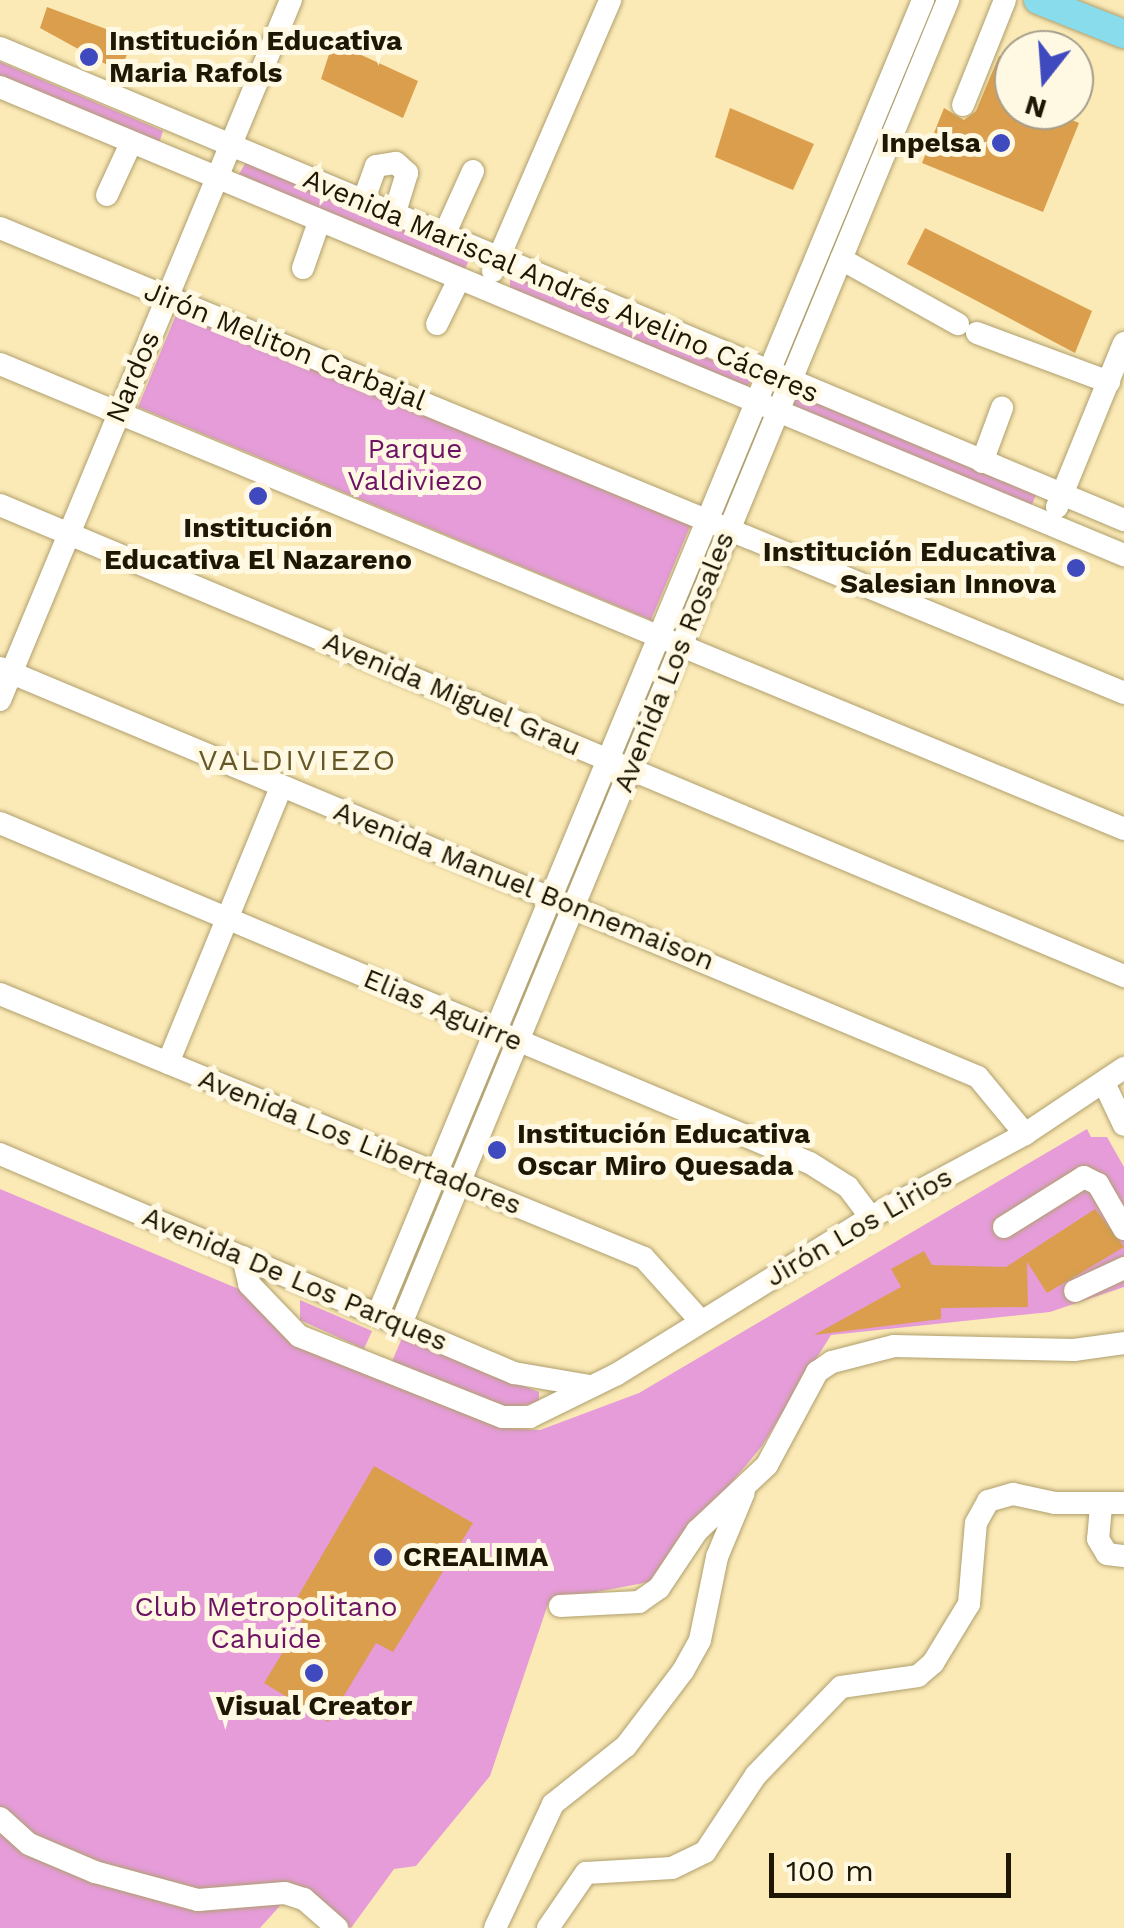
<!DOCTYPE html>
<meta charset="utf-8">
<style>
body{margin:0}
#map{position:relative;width:1124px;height:1928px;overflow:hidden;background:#fbeab6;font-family:"Work Sans",sans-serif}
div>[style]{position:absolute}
.green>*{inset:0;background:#e59cd9}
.building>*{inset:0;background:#da9e4c}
.roads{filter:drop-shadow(0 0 2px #af9f6d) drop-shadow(0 0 2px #af9f6d)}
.minor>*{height:22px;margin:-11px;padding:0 11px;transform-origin:11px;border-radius:11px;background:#fff}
.major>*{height:28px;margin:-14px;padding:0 14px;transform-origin:14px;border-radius:14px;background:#88dceb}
.dots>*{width:28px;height:28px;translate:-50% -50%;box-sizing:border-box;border:5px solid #fff8e3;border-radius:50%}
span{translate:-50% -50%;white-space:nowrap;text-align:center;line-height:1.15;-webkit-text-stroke:10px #fff8e3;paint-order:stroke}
.poi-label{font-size:28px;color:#1d1704;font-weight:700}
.left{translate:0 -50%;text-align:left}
.right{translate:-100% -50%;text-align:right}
.street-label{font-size:28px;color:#1d1704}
.park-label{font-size:28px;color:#6c1363}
.neighbourhood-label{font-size:30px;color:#655726;letter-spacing:2.5px}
.north{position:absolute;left:994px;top:30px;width:100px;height:100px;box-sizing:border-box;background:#fff8e3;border:2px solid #a59e8a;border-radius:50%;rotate:197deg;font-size:28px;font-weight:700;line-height:40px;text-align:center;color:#1d1704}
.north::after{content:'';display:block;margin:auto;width:35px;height:45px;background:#3e4abe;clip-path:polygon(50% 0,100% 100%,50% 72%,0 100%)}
.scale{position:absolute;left:769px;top:1853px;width:242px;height:45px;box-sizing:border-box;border:5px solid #1d1704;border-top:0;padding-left:12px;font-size:30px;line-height:35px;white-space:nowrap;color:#1d1704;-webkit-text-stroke:8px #fff8e3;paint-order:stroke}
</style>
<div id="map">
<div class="green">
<i style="clip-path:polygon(0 62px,163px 131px,159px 143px,0 78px)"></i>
<i style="clip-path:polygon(246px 162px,472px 253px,465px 269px,238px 176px)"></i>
<i style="clip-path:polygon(510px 274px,754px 378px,745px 389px,510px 288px)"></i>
<i style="clip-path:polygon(178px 310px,691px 524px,651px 620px,138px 407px)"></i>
<i style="clip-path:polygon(797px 395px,1036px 495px,1030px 509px,789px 408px)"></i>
<i style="clip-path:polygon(1087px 1129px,1091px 1137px,1107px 1137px,1124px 1167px,1124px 1287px,1050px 1312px,831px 1335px,762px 1446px,649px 1582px,549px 1601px,490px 1776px,416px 1866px,394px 1869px,351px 1928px,297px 1887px,260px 1928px,0 1928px,0 1189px,253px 1295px,310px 1352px,501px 1428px,540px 1430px,639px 1393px)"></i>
<i style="clip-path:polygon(300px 1300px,372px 1331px,364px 1349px,300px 1320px)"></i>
<i style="clip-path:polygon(402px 1338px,539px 1392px,539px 1402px,505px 1410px,390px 1366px)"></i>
</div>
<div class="building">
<i style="clip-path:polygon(47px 7px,133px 39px,120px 72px,40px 28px)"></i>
<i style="clip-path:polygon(333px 42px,418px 81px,403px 118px,321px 79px)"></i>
<i style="clip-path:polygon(999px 56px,1014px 62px,1014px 110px,1062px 110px,1060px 115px,1079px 123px,1043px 212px,922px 163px,944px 108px,964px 120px,976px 111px)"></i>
<i style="clip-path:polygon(730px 108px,814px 144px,793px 190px,715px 157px)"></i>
<i style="clip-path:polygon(925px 228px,1092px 311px,1075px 353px,907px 264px)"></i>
<i style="clip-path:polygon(1095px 1209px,1124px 1247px,1047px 1293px,1027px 1262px,1028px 1307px,941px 1308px,941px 1319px,814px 1335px,901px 1287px,891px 1269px,924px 1251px,932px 1265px,1006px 1267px)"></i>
<i style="clip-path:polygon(374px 1466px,473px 1523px,393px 1652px,376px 1643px,328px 1722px,264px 1683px,311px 1606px,297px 1598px)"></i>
</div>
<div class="roads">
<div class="minor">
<i style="left:0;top:48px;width:1219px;rotate:22.78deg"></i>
<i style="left:0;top:87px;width:1218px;rotate:22.61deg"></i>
<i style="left:963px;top:105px;width:113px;rotate:-68.2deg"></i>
<i style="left:107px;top:195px;width:57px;rotate:-65.2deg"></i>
<i style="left:364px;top:199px;width:35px;rotate:-70deg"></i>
<i style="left:376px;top:166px;width:20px;rotate:-9deg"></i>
<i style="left:396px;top:163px;width:15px;rotate:42deg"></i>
<i style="left:407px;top:173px;width:41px;rotate:107.1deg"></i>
<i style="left:0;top:228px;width:1216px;rotate:22.47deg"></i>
<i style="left:445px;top:233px;width:68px;rotate:-65.7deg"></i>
<i style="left:841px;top:259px;width:134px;rotate:29.1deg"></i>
<i style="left:303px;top:268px;width:49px;rotate:-70.8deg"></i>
<i style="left:493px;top:271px;width:295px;rotate:-66.6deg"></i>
<i style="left:437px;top:324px;width:50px;rotate:-63.9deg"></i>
<i style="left:977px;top:333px;width:141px;rotate:20.4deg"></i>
<i style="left:0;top:364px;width:1216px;rotate:22.47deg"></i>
<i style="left:982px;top:462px;width:58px;rotate:-69.7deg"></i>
<i style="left:0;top:505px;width:1219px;rotate:22.74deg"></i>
<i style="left:1057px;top:507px;width:177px;rotate:-67.8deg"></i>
<i style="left:0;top:668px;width:1060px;rotate:22.69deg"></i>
<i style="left:978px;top:1077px;width:74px;rotate:50.5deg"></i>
<i style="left:0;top:700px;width:758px;rotate:-67.43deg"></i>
<i style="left:0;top:823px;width:878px;rotate:22.77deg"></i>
<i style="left:810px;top:1163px;width:45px;rotate:32.3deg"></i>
<i style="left:848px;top:1187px;width:38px;rotate:53deg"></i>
<i style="left:0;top:994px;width:696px;rotate:22.29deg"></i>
<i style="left:644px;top:1258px;width:82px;rotate:48deg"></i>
<i style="left:168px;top:1063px;width:298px;rotate:-67.7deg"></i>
<i style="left:1105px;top:1085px;width:44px;rotate:64.6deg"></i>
<i style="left:0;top:1154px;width:559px;rotate:23.08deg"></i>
<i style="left:514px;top:1373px;width:77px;rotate:9.7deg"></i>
<i style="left:1004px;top:1227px;width:94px;rotate:-32deg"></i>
<i style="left:1084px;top:1177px;width:16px;rotate:27deg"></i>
<i style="left:1098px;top:1184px;width:52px;rotate:60deg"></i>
<i style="left:243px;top:1257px;width:28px;rotate:77deg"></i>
<i style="left:249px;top:1284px;width:72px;rotate:46.1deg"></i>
<i style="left:299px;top:1336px;width:219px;rotate:21.7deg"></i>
<i style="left:503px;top:1417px;width:27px"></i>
<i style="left:530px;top:1417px;width:97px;rotate:-26.3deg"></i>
<i style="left:617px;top:1374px;width:299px;rotate:-31.7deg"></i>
<i style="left:871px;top:1217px;width:175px;rotate:-28.3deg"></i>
<i style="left:1025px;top:1134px;width:119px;rotate:-33.7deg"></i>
<i style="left:1075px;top:1291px;width:54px;rotate:-25.1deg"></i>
<i style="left:378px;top:1314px;width:1423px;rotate:-67.47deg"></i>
<i style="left:401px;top:1324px;width:1433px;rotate:-67.55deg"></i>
<i style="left:1101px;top:1506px;width:33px;rotate:95deg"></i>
<i style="left:1098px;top:1539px;width:17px;rotate:59deg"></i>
<i style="left:1107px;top:1554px;width:17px;rotate:7deg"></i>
<i style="left:560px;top:1606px;width:79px;rotate:-2.9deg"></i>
<i style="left:639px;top:1602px;width:24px;rotate:-35deg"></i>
<i style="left:659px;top:1588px;width:69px;rotate:-56.3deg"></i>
<i style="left:697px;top:1531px;width:96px;rotate:-43.3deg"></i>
<i style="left:767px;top:1465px;width:106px;rotate:-61.7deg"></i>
<i style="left:817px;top:1372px;width:18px;rotate:-34deg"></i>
<i style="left:832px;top:1362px;width:64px;rotate:-14.5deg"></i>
<i style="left:894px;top:1346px;width:180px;rotate:1.3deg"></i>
<i style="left:1074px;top:1350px;width:50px;rotate:-8deg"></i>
<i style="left:0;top:1818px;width:39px;rotate:42deg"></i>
<i style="left:29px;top:1844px;width:72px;rotate:23deg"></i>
<i style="left:95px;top:1872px;width:107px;rotate:15.2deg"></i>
<i style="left:198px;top:1900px;width:87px;rotate:-4.6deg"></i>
<i style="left:285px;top:1893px;width:20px;rotate:18deg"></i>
<i style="left:304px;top:1899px;width:44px;rotate:41.3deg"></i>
<i style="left:495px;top:1928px;width:137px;rotate:-64.9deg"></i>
<i style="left:553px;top:1804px;width:93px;rotate:-38.5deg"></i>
<i style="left:626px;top:1746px;width:94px;rotate:-52.8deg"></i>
<i style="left:683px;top:1671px;width:35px;rotate:-61deg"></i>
<i style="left:700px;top:1640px;width:85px;rotate:-78.4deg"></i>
<i style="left:717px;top:1557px;width:70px;rotate:-67.4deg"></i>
<i style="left:548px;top:1928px;width:67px;rotate:-55.4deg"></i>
<i style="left:586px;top:1873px;width:86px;rotate:-3.3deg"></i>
<i style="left:672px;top:1868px;width:37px;rotate:-26deg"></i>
<i style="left:705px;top:1852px;width:92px;rotate:-56.5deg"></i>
<i style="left:756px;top:1775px;width:122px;rotate:-46deg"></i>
<i style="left:841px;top:1687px;width:78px;rotate:-8.1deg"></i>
<i style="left:918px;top:1676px;width:20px;rotate:-41deg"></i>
<i style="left:933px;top:1663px;width:69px;rotate:-58.6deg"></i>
<i style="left:969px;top:1604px;width:81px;rotate:-85.1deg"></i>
<i style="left:976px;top:1523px;width:25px;rotate:-61deg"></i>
<i style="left:988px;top:1501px;width:26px;rotate:-16deg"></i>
<i style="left:1013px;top:1494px;width:43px;rotate:12.1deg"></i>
<i style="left:1055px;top:1503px;width:69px"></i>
</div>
<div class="major">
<i style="left:1038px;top:0;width:92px;rotate:21.6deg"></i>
</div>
</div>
<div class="dots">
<i style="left:89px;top:57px;background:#3e4abe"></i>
<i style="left:1001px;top:143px;background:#3e4abe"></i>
<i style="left:258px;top:496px;background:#3e4abe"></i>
<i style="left:1076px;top:568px;background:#3e4abe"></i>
<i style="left:497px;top:1150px;background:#3e4abe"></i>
<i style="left:383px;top:1557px;background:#3e4abe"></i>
<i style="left:314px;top:1673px;background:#3e4abe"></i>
</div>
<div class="poi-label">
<span class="left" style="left:109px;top:57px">Institución Educativa<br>Maria Rafols</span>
<span class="right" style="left:981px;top:143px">Inpelsa</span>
<span style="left:258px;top:544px">Institución<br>Educativa El Nazareno</span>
<span class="right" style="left:1056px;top:568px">Institución Educativa<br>Salesian Innova</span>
<span class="left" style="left:517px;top:1150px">Institución Educativa<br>Oscar Miro Quesada</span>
<span class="left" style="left:403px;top:1557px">CREALIMA</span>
<span style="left:314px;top:1706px">Visual Creator</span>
</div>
<div class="street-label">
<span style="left:561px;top:286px;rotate:23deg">Avenida Mariscal Andrés Avelino Cáceres</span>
<span style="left:285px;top:346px;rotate:22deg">Jirón Meliton Carbajal</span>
<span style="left:133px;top:377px;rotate:-67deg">Nardos</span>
<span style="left:674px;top:662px;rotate:-68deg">Avenida Los Rosales</span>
<span style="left:452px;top:694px;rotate:23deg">Avenida Miguel Grau</span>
<span style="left:524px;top:886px;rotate:22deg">Avenida Manuel Bonnemaison</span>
<span style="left:443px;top:1010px;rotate:23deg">Elias Aguirre</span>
<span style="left:360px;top:1142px;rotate:22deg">Avenida Los Libertadores</span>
<span style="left:859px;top:1227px;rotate:-30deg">Jirón Los Lirios</span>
<span style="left:295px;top:1279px;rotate:23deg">Avenida De Los Parques</span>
</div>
<div class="park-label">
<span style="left:415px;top:465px">Parque<br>Valdiviezo</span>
<span style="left:266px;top:1623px">Club Metropolitano<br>Cahuide</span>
</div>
<div class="neighbourhood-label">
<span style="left:298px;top:760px">VALDIVIEZO</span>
</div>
<div class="north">N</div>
<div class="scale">100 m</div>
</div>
